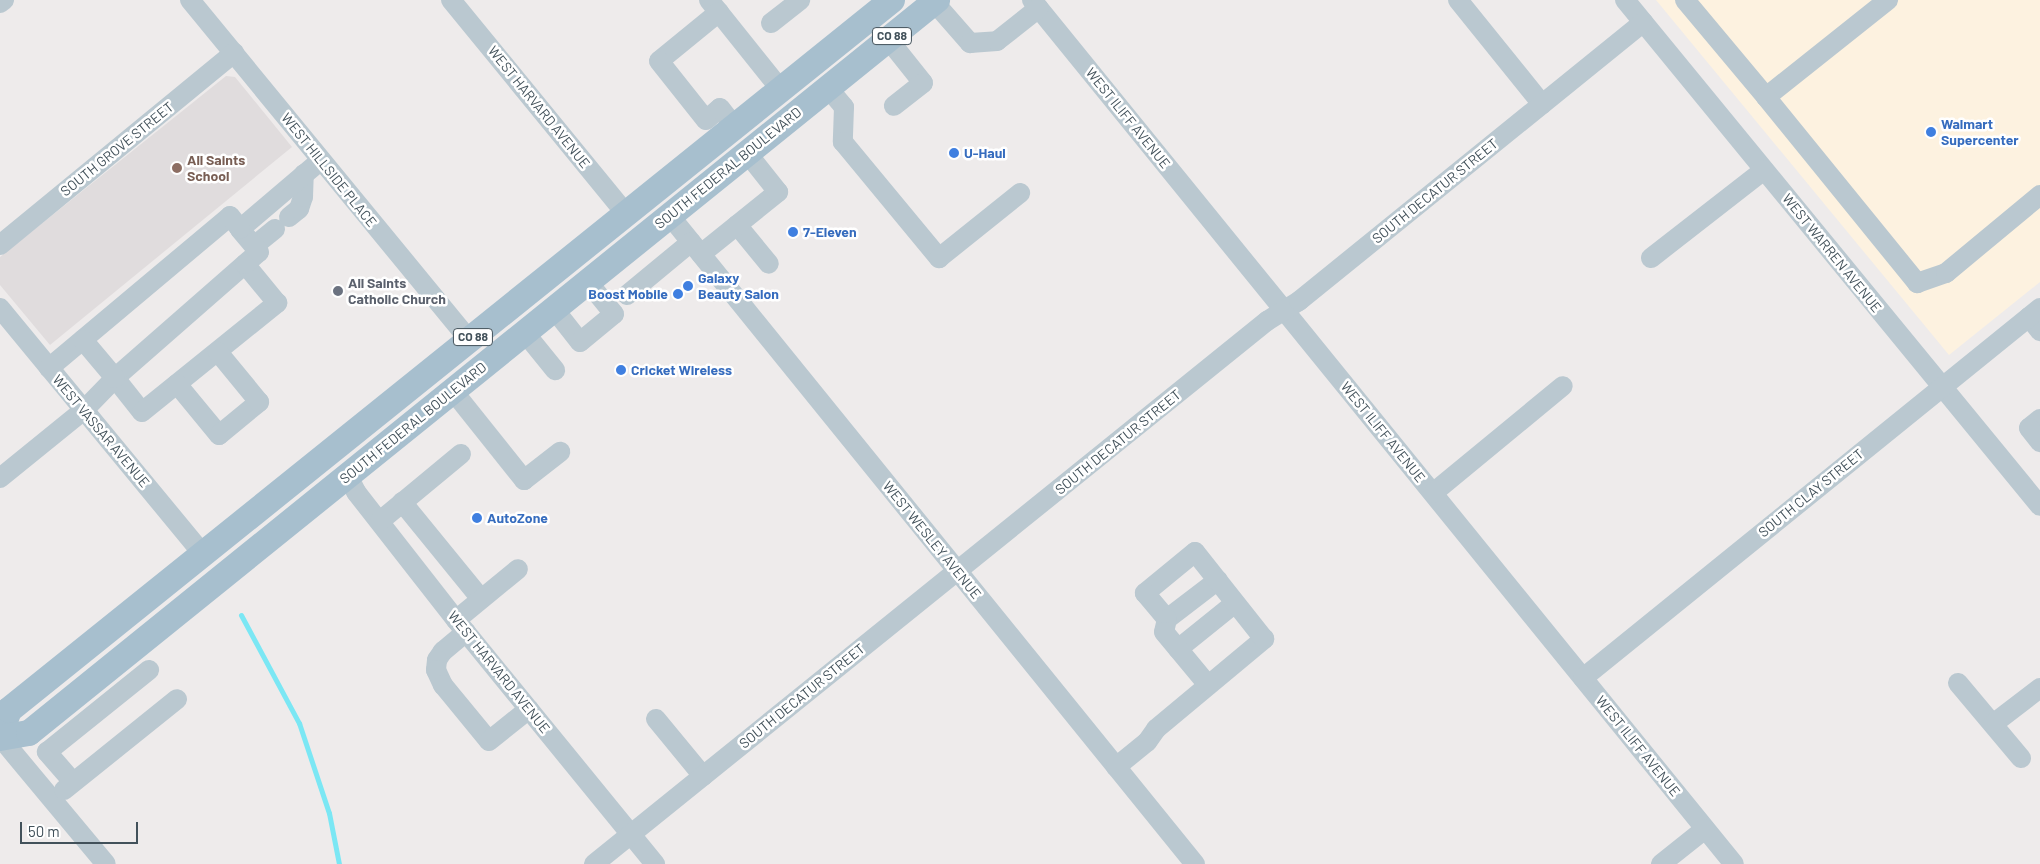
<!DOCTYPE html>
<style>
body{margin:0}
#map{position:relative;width:2040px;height:864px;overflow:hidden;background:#eeebeb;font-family:Barlow,sans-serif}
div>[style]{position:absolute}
.commercial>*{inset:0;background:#fdf2e0}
.education>*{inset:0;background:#e0dcdd}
.stream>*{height:5px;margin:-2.5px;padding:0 2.5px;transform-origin:2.5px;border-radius:2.5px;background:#7be7f4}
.minor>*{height:20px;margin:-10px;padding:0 10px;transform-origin:10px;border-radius:10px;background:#bac8d0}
.major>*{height:26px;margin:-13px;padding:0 13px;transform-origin:13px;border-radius:13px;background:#a7bfce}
.dots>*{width:14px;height:14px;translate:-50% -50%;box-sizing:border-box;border:2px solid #fff;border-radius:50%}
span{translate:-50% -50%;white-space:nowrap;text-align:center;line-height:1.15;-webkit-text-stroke:5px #fff;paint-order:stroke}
.shield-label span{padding:1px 4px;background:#fff;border:1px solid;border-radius:4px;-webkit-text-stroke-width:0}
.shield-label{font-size:12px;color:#42515a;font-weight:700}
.street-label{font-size:14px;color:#42515a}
.shop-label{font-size:14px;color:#366cbe;font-weight:700}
.left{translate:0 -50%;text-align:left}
.right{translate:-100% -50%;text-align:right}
.education-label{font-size:14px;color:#785e54;font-weight:700}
.worship-label{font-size:14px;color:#5b616d;font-weight:700}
.scale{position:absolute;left:20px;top:822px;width:118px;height:22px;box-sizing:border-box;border:2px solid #42515a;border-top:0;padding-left:6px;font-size:15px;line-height:18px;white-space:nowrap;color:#42515a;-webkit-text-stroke:4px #fff;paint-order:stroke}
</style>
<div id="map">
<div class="commercial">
<i style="clip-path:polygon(1656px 0,2040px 0,2040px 282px,1949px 355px)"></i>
</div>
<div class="education">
<i style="clip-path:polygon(226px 76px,235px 77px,292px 147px,50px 345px,0 285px,0 257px)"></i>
</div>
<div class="stream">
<i style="left:241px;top:615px;width:123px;rotate:61.8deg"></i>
<i style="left:299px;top:723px;width:95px;rotate:71.6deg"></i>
<i style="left:329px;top:813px;width:52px;rotate:78.9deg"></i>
</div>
<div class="minor">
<i style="left:190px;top:0;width:440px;rotate:50.6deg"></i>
<i style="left:451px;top:0;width:276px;rotate:50.7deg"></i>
<i style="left:709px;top:0;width:115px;rotate:51.3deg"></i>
<i style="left:1032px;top:0;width:1113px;rotate:50.91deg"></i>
<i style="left:1458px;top:0;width:134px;rotate:51.1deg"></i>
<i style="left:1625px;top:0;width:654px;rotate:50.64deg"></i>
<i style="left:1685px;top:0;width:126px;rotate:50.1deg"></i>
<i style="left:1766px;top:97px;width:156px;rotate:-38.5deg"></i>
<i style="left:934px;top:2px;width:55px;rotate:48.7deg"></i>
<i style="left:970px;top:43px;width:27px;rotate:-4deg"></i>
<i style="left:997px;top:41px;width:53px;rotate:-38.2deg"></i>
<i style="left:0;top:3px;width:5px;rotate:-37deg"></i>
<i style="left:719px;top:12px;width:77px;rotate:140.8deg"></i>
<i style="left:659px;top:61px;width:75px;rotate:51.5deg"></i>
<i style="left:706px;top:120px;width:18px;rotate:-41deg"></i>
<i style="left:720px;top:108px;width:24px;rotate:52deg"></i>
<i style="left:771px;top:23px;width:37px;rotate:-38deg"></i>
<i style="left:888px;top:39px;width:56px;rotate:51.5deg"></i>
<i style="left:923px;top:83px;width:37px;rotate:142deg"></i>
<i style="left:828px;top:88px;width:25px;rotate:50deg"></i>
<i style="left:844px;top:107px;width:35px;rotate:92deg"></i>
<i style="left:843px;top:142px;width:151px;rotate:50.4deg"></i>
<i style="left:939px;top:258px;width:104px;rotate:-38.7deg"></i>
<i style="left:1766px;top:97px;width:240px;rotate:50.9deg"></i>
<i style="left:1917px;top:283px;width:31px;rotate:-19deg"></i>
<i style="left:1946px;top:273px;width:122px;rotate:-39.7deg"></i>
<i style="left:670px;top:216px;width:834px;rotate:50.99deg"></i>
<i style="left:289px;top:217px;width:13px;rotate:-39deg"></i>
<i style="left:299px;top:209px;width:13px;rotate:-72deg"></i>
<i style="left:303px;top:197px;width:23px;rotate:-88deg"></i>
<i style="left:737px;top:225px;width:50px;rotate:50.6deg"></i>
<i style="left:0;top:245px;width:303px;rotate:-39.4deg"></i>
<i style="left:254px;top:246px;width:27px;rotate:-39deg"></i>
<i style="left:701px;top:254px;width:99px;rotate:-38.8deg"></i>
<i style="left:778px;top:192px;width:50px;rotate:-128.5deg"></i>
<i style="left:1651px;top:258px;width:143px;rotate:-37.9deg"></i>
<i style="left:245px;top:264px;width:173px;rotate:138.8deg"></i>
<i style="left:115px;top:378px;width:43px;rotate:51.5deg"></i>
<i style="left:142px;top:412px;width:174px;rotate:-38.9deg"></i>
<i style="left:277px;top:303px;width:50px;rotate:-129.4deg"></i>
<i style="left:245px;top:264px;width:18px;rotate:-41deg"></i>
<i style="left:259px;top:252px;width:30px;rotate:-130deg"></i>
<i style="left:240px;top:229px;width:106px;rotate:-40.4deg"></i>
<i style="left:627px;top:295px;width:83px;rotate:-39.6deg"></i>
<i style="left:0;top:308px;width:319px;rotate:50.5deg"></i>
<i style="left:554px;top:309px;width:42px;rotate:51.8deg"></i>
<i style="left:580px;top:342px;width:44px;rotate:-39.5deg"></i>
<i style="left:614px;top:314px;width:41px;rotate:-129.1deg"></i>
<i style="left:2029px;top:317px;width:18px;rotate:52deg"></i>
<i style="left:525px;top:333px;width:48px;rotate:51deg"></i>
<i style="left:49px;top:368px;width:236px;rotate:-40deg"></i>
<i style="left:230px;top:216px;width:16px;rotate:52deg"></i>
<i style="left:177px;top:384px;width:66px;rotate:50.5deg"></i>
<i style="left:219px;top:435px;width:52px;rotate:-39.5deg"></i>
<i style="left:259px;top:402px;width:65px;rotate:-129.4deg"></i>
<i style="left:453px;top:391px;width:114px;rotate:51.4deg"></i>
<i style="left:524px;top:480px;width:46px;rotate:-37.9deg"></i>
<i style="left:2040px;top:419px;width:14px;rotate:141deg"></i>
<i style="left:2029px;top:428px;width:18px;rotate:52deg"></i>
<i style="left:348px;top:476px;width:18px;rotate:63deg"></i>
<i style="left:356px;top:492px;width:162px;rotate:52deg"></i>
<i style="left:456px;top:620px;width:315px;rotate:50.8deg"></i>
<i style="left:0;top:478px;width:108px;rotate:-39deg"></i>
<i style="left:84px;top:410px;width:45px;rotate:-45.9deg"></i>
<i style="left:115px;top:378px;width:50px;rotate:-130.1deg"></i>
<i style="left:1433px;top:493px;width:168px;rotate:-39.5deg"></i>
<i style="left:402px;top:502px;width:125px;rotate:50.8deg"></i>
<i style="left:380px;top:521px;width:105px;rotate:-39.6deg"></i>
<i style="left:1167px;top:619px;width:64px;rotate:-37.4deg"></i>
<i style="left:456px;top:620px;width:80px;rotate:-39.4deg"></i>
<i style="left:466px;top:632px;width:30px;rotate:140deg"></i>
<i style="left:443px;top:651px;width:11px;rotate:124deg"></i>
<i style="left:437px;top:660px;width:10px;rotate:96deg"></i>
<i style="left:436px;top:670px;width:17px;rotate:65deg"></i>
<i style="left:443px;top:685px;width:72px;rotate:50.6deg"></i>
<i style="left:489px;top:741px;width:51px;rotate:-38.7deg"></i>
<i style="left:1178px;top:649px;width:73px;rotate:-38.9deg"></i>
<i style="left:1583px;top:678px;width:588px;rotate:-38.99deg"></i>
<i style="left:1958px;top:683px;width:98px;rotate:50deg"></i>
<i style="left:656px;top:719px;width:74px;rotate:50.5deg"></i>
<i style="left:1993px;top:724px;width:59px;rotate:-37.5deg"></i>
<i style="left:0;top:737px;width:165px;rotate:50.2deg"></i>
<i style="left:1116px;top:767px;width:40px;rotate:-39deg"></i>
<i style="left:1147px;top:742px;width:16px;rotate:-55deg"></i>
<i style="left:1156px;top:729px;width:141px;rotate:-39.8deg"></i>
<i style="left:1264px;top:639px;width:111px;rotate:-128.4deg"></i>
<i style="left:1195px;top:552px;width:65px;rotate:140.6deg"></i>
<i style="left:1145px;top:593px;width:34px;rotate:50deg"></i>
<i style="left:1167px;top:619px;width:13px;rotate:103deg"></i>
<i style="left:1164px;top:632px;width:69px;rotate:50.3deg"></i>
<i style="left:73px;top:782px;width:40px;rotate:-131deg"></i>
<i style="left:47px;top:752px;width:131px;rotate:-38.8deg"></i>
<i style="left:64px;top:790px;width:145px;rotate:-38.8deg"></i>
<i style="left:594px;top:864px;width:865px;rotate:-38.9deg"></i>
<i style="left:1267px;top:321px;width:38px;rotate:-32deg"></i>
<i style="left:1299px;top:301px;width:443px;rotate:-39deg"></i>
<i style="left:1661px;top:864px;width:56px;rotate:-38.5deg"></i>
</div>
<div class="major">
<i style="left:0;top:737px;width:28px;rotate:-72deg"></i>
<i style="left:9px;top:710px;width:1133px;rotate:-38.8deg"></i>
<i style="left:0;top:738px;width:29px;rotate:-10deg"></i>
<i style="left:29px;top:733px;width:1167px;rotate:-38.91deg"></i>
</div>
<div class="dots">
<i style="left:1931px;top:132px;background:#3f7fe0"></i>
<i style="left:954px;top:153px;background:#3f7fe0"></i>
<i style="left:177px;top:168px;background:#8d6e63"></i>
<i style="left:793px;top:232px;background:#3f7fe0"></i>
<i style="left:688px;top:286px;background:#3f7fe0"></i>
<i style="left:338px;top:291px;background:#6b7280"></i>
<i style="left:678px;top:294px;background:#3f7fe0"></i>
<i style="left:621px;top:370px;background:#3f7fe0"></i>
<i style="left:477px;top:518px;background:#3f7fe0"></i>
</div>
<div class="shield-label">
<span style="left:892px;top:36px">CO 88</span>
<span style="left:473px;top:337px">CO 88</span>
</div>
<div class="street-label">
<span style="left:539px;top:107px;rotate:51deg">WEST HARVARD AVENUE</span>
<span style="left:1128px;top:118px;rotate:51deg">WEST ILIFF AVENUE</span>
<span style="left:117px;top:149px;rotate:-39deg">SOUTH GROVE STREET</span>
<span style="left:728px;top:168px;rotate:-39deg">SOUTH FEDERAL BOULEVARD</span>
<span style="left:329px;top:170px;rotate:51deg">WEST HILLSIDE PLACE</span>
<span style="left:1435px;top:191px;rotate:-39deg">SOUTH DECATUR STREET</span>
<span style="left:1832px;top:253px;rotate:51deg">WEST WARREN AVENUE</span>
<span style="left:413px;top:423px;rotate:-39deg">SOUTH FEDERAL BOULEVARD</span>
<span style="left:101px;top:431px;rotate:50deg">WEST VASSAR AVENUE</span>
<span style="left:1383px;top:432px;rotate:51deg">WEST ILIFF AVENUE</span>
<span style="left:1118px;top:442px;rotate:-39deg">SOUTH DECATUR STREET</span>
<span style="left:1811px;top:493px;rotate:-39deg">SOUTH CLAY STREET</span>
<span style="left:932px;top:540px;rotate:51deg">WEST WESLEY AVENUE</span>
<span style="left:499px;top:672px;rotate:51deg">WEST HARVARD AVENUE</span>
<span style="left:802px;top:696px;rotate:-39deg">SOUTH DECATUR STREET</span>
<span style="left:1638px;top:746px;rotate:51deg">WEST ILIFF AVENUE</span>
</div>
<div class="shop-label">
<span class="left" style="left:1941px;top:132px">Walmart<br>Supercenter</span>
<span class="left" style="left:964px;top:153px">U-Haul</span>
<span class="left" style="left:803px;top:232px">7-Eleven</span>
<span class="left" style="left:698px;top:286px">Galaxy<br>Beauty Salon</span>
<span class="right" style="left:668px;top:294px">Boost Mobile</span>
<span class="left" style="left:631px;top:370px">Cricket Wireless</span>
<span class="left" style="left:487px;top:518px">AutoZone</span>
</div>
<div class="education-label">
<span class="left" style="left:187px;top:168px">All Saints<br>School</span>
</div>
<div class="worship-label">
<span class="left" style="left:348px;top:291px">All Saints<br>Catholic Church</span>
</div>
<div class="scale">50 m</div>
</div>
